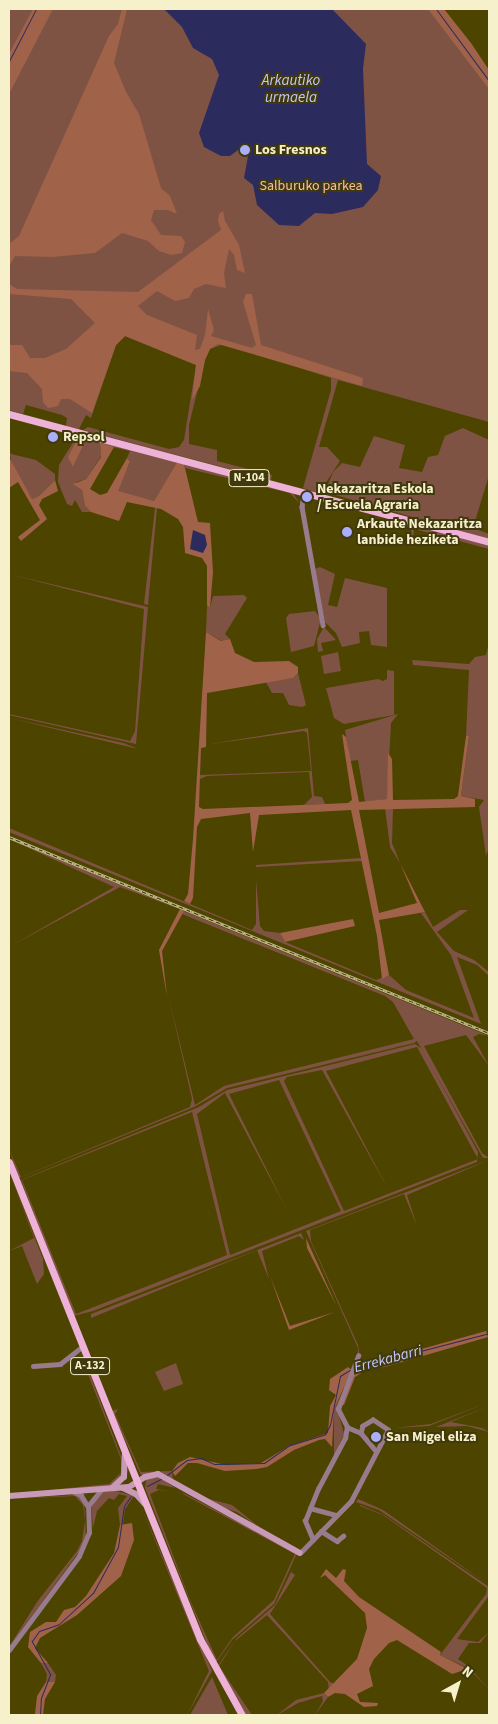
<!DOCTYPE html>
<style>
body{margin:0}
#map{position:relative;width:498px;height:1724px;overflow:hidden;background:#4d4400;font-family:"Source Sans 3",sans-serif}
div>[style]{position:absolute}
.green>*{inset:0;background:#7f5343}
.forest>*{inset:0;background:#a1624a}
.water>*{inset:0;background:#2c2b5e}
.stream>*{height:1px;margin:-0.5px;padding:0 0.5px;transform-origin:0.5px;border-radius:0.5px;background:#2c2b5e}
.street>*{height:4.5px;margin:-2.25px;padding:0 2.25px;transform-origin:2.25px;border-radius:2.25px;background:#997b8e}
.secondary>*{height:6px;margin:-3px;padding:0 3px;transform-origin:3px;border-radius:3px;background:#c99ab7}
.primary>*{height:7px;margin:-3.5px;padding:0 3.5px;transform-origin:3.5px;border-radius:3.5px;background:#eeb1d7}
.rail>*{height:3px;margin-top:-1.5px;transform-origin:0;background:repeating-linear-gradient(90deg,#40390e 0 4px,#c5be90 0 8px);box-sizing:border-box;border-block:1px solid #c5be90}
.dots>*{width:14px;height:14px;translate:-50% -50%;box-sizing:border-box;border:2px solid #40390e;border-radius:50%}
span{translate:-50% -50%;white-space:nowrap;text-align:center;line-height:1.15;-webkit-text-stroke:4px #40390e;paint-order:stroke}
.shield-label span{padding:1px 4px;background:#40390e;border:1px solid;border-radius:4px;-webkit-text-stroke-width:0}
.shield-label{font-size:12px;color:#f7f1cb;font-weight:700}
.poi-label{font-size:14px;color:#f7f1cb;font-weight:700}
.left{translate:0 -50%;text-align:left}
.park-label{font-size:14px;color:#f6bda8}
.water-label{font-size:15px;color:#c5c9fd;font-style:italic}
.frame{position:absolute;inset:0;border:10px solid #f7f1cb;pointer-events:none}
.north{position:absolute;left:433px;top:1659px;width:50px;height:50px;-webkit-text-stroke:4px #40390e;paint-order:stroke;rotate:39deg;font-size:14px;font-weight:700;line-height:20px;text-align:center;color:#f7f1cb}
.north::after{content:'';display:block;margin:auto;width:18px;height:22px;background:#f7f1cb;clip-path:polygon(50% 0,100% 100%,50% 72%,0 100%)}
</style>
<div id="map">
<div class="green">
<i style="clip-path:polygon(9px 9px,444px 9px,489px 70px,489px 422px,338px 380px,319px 447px,327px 447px,340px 461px,319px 493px,303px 488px,331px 390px,331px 378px,224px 344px,210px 349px,205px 360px,189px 425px,189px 444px,217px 450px,217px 461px,272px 475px,271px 480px,83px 430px,88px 427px,169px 449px,179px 447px,184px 440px,196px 365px,125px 336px,116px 345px,91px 418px,86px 415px,79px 429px,66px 426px,67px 418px,62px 415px,26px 405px,23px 414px,9px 410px)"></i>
<i style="clip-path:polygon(463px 428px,489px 440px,489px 475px,473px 528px,489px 534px,489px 539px,325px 492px,333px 472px,342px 463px,360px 467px,374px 436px,405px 445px,399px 468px,422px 472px,428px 457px,438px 455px,445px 436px)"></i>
<i style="clip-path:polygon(77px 436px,82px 437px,74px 447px,73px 467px,87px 438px,177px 462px,154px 501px,125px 495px,117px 491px,130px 463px,127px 458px,130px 451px,100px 444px,101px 456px,86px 479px,76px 482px,82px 490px,85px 506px,91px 512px,82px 512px,75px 500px,72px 506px,67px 504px,58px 482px,59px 465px)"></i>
<i style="clip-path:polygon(9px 450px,11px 454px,36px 460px,55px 474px,55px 480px,39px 496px,32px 499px,12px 465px)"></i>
<i style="clip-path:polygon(184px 464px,293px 493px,300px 504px,290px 493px,185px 468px)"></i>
<i style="clip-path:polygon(155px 508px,157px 508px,148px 605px,144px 604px)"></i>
<i style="clip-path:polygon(385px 517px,489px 545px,489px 549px,414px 529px,412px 548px,411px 528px)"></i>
<i style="clip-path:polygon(320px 567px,335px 574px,328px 605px,337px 607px,345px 578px,387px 588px,387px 647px,371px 645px,369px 631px,359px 632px,360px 643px,342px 647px,336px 633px,325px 622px,315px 569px)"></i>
<i style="clip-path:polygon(9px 574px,148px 607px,136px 744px,9px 715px,9px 714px,130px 741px,135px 731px,144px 609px)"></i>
<i style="clip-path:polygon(213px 596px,244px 595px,247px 598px,225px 634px,230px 639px,222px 641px,206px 632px,207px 605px,210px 608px)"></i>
<i style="clip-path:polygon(315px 611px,321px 619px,314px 646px,291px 652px,286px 618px,289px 614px)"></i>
<i style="clip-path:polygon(324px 627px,336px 640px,321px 643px,323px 651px,318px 652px,317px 639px)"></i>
<i style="clip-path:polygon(489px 643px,489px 847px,486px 856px,479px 807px,484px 800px,461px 796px,469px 737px,466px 736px,469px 670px,413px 665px,412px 660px,469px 664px,475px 657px,486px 655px)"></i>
<i style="clip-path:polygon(338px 652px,341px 671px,324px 674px,321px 656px)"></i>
<i style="clip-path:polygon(387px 670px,394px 671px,394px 715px,344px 724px,334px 718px,326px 688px,378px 679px,383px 681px,387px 679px)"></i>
<i style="clip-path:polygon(298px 673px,306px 705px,302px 707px,289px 705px,283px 693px,272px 693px,266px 682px,293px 678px)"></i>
<i style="clip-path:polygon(398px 714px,391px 723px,387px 799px,365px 802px,358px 760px,350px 761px,345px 730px)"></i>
<i style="clip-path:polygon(9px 718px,123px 743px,136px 748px,134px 748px)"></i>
<i style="clip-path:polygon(308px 728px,314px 796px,322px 797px,325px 804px,304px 805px,312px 797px,309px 772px,207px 776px,200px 779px,200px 775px,311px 771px,307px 733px,304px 731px,205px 745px)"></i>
<i style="clip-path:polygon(385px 808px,393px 808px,392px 843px,400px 863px,390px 847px)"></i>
<i style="clip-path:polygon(9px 828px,252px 930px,256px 924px,256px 880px,260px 926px,264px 931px,280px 933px,285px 942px,376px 980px,389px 975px,406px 990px,474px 1018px,451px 955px,421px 913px,425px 912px,433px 927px,460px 910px,468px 910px,437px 932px,454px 951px,474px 960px,489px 972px,489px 976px,477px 965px,457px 957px,481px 1024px,9px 832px)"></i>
<i style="clip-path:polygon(9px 839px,180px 909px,120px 887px,9px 947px,114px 887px)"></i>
<i style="clip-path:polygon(362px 858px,362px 861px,256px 867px,256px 865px)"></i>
<i style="clip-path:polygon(184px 911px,489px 1036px,479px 1034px,473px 1037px,489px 1066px,466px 1035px,424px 1046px,482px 1153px,489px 1158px,483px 1158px,417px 1041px,414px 1043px,227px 1088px,194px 1107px,19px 1178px,9px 1149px,21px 1177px,190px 1107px,192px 1099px,168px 994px,195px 1105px,224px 1086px,414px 1039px,393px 1002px,385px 996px,182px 914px)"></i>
<i style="clip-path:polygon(evenodd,415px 1044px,422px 1049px,478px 1152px,477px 1162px,93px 1311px,73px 1316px,21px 1180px,199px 1107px,227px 1090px,415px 1044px,417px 1047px,478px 1159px,344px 1211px,284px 1081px,287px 1077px,322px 1070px,389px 1191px,326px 1071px,417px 1047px,415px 1044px,279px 1080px,341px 1211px,230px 1255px,197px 1114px,225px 1093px,287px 1210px,229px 1094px,279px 1080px,415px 1044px,192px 1112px,227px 1255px,76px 1314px,22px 1180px,192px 1112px)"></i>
<i style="clip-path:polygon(489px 1160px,407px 1195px,417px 1226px,404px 1194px,310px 1230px,311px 1241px,358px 1345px,361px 1366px,357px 1368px,358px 1348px,306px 1231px)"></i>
<i style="clip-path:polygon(9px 1172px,43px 1259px,44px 1274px,37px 1284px,22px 1246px,9px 1251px,34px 1238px)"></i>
<i style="clip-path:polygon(301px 1233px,304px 1240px,299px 1236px,262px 1251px,269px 1279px,257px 1250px,91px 1318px,91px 1314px)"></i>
<i style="clip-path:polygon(79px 1351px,91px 1377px,124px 1464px,120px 1479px,109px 1486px,9px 1494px,109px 1484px,121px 1473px,121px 1459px)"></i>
<i style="clip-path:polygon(176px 1363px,183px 1384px,164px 1391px,155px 1372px)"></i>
<i style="clip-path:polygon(343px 1392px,337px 1408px,344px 1434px,334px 1457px,334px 1409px)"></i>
<i style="clip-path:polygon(489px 1402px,429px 1426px,394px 1428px,431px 1424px)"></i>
<i style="clip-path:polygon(489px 1406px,451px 1422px,482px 1428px,489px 1432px,467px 1426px,436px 1427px)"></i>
<i style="clip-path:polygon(118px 1409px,115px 1414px,141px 1472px,172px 1471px,173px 1481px,201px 1497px,232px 1505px,264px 1531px,237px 1512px,214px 1505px,161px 1474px,141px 1475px,112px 1411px)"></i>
<i style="clip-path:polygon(evenodd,151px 1476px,159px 1477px,175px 1488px,158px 1484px,156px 1489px,185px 1494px,297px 1553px,274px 1604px,232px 1640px,215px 1664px,145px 1488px,146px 1480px,151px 1476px,159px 1490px,181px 1493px,295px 1554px,274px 1600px,233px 1637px,217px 1660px,190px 1600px,150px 1494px,159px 1490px)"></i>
<i style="clip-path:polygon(116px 1491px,134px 1496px,125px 1509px,123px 1524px,120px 1525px,118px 1508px,127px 1496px,119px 1494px,114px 1500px,109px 1498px,97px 1511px,93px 1528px,91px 1502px,100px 1492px)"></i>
<i style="clip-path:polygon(77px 1495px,84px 1501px,86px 1536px,78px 1553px,9px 1647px,37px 1602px,77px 1551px,82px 1541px,85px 1521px,83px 1505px,75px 1496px,9px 1499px)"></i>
<i style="clip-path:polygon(358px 1499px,383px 1510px,489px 1585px,379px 1510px,356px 1502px)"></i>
<i style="clip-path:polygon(139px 1502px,212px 1671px,187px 1715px,209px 1671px)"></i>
<i style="clip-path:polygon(360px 1506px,360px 1505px,384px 1515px,489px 1587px,488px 1597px,457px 1639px,478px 1642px,489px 1632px,480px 1643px,469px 1643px,458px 1659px,468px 1666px,489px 1689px,468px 1668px,440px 1655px,486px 1594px,487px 1588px,383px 1515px)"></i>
<i style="clip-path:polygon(291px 1572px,295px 1575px,270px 1614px,330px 1682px,335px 1684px,329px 1691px,328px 1682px,267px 1615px,235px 1641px,219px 1666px,252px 1715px,246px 1715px,217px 1667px,237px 1638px,275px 1605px)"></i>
<i style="clip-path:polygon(41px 1663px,48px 1663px,56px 1675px,55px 1682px,46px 1682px,47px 1674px)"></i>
<i style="clip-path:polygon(212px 1677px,228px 1715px,190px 1715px)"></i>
<i style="clip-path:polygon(324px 1693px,328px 1697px,315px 1715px,323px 1701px,322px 1696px,298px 1703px,277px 1715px,296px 1700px)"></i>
</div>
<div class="forest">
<i style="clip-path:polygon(33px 9px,53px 9px,9px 94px,9px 54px)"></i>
<i style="clip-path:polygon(122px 9px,127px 9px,114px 63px,126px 92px,139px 114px,161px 188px,170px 196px,177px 214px,168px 210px,154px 210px,151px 220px,161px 235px,181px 236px,185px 242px,182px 253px,171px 255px,159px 251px,148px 241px,122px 233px,95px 253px,52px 257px,15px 256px,9px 266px,9px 244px,19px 236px,109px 36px,118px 24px)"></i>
<i style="clip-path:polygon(428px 9px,444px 9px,471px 43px,489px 70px,489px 89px)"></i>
<i style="clip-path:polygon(223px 211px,225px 221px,239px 245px,245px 273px,237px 270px,234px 255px,229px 249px,224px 273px,226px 288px,206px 284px,194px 289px,189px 298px,175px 301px,157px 291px,138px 306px,147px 315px,197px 335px,195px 350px,200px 349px,205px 335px,208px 309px,214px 330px,211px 336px,252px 348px,256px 345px,243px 302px,246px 294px,252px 294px,261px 345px,363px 378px,362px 386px,218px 344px,210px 349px,205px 360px,200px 386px,192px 400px,196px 365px,125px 336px,116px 345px,92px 413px,70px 399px,61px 399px,58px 406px,48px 408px,43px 402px,42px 389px,27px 373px,9px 371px,9px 345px,22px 345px,30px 358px,45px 358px,66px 349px,95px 323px,71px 299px,10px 294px,9px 284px,17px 289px,138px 292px,221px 230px,218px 221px,219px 214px)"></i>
<i style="clip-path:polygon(78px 438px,87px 438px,73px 467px,68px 457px)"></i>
<i style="clip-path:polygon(100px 443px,114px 447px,90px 489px,100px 495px,107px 493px,127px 458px,130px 462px,118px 491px,154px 501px,177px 462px,184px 464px,198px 522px,210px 523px,213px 572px,210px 608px,207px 605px,207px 566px,202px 558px,185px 553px,183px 527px,178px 519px,161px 509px,127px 502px,119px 521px,91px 512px,85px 506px,82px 490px,73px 484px,86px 479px,101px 457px)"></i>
<i style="clip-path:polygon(9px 457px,32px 499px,39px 496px,55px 480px,58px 491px,42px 499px,39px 505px,47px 519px,21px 541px,18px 537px,40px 520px,18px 482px,9px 488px)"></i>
<i style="clip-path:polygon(206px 632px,221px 641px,230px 639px,235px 653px,254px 662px,289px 661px,298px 667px,298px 673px,293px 678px,207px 693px,206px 747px,201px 748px,200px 775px,199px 807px,203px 809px,348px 803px,352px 800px,342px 734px,346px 737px,359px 802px,387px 799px,388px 753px,392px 759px,393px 800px,454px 799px,458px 796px,466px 736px,469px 736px,461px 796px,475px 799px,475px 807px,359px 810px,379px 913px,417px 903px,400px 863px,425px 912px,379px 920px,389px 975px,382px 979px,377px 936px,351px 810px,259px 815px,253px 852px,250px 813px,201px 819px,197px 827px,193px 898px,190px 904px,184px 901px,188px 894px,193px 839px)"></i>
<i style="clip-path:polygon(180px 909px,184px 911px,162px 951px,167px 997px,159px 950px)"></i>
<i style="clip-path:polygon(353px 919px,355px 926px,285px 942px,280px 933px)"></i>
<i style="clip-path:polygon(306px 1238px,337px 1307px,307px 1248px)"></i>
<i style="clip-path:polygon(270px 1276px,290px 1326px,335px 1312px,289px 1330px)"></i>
<i style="clip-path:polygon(486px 1331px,488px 1337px,385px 1367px,369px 1368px,355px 1377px,344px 1405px,340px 1404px,357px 1368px,370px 1361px,382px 1360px)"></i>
<i style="clip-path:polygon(348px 1367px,352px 1370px,334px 1409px,332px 1447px,325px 1439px,319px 1440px,294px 1450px,267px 1467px,256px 1469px,225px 1471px,197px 1463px,188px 1463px,175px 1476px,172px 1471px,178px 1463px,190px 1457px,226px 1465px,261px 1463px,289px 1446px,328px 1433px,330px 1406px,336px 1395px,329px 1390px,330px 1379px)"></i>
<i style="clip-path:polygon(132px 1523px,134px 1540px,121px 1576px,77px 1615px,40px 1638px,35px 1648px,48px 1663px,41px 1663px,28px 1647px,30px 1632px,46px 1622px,56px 1622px,64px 1610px,75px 1607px,86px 1596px,114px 1553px,120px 1525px)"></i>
<i style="clip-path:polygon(326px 1569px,336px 1578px,343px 1569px,346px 1570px,344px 1581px,359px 1597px,441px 1652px,440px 1655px,468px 1669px,452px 1674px,397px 1640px,389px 1643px,374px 1659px,369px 1669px,373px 1686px,357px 1694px,360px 1702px,378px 1703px,377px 1706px,364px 1707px,345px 1694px,335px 1693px,328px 1697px,324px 1693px,357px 1659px,367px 1628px,365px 1613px,325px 1575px,320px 1578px)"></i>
<i style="clip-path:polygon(46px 1682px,55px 1682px,45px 1699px,43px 1715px,38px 1715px,35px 1714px,37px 1696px)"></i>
</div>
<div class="water">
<i style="clip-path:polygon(164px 9px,332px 9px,366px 44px,363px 69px,367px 164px,381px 176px,378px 190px,363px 207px,332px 214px,315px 213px,299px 226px,279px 225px,257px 205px,253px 185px,244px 178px,249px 151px,242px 147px,230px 156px,221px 156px,204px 147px,199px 133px,219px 75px,212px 59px,193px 48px,182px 27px)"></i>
<i style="clip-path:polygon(193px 530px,205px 535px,207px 545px,203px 553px,190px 549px)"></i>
</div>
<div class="stream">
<i style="left:436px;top:9px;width:89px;rotate:53.6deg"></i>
<i style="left:9px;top:61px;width:59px;rotate:-62.6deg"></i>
<i style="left:355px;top:1368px;width:138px;rotate:-14.6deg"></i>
<i style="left:167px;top:1475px;width:25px;rotate:-37deg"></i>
<i style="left:187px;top:1460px;width:14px;rotate:-8deg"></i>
<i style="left:201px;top:1458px;width:14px;rotate:25deg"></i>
<i style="left:214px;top:1464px;width:50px;rotate:-1.1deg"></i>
<i style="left:264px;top:1463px;width:32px;rotate:-35deg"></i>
<i style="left:290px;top:1445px;width:37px;rotate:-17deg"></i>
<i style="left:325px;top:1434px;width:10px;rotate:-61deg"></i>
<i style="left:330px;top:1425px;width:50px;rotate:-78.5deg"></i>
<i style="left:340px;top:1376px;width:13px;rotate:-32deg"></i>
<i style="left:147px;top:1486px;width:16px;rotate:-27deg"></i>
<i style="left:40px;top:1715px;width:17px;rotate:-87deg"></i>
<i style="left:41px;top:1698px;width:26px;rotate:-69deg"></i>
<i style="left:50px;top:1674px;width:38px;rotate:-119deg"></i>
<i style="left:32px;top:1641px;width:12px;rotate:-55deg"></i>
<i style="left:39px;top:1631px;width:21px;rotate:-19deg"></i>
<i style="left:59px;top:1624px;width:46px;rotate:-42.4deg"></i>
<i style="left:93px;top:1593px;width:52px;rotate:-61.5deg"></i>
<i style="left:118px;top:1547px;width:41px;rotate:-81.7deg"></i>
<i style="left:124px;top:1506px;width:12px;rotate:-55deg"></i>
</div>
<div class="street">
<i style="left:304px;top:493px;width:14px;rotate:98deg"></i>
<i style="left:302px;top:507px;width:120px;rotate:79.9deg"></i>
<i style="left:33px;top:1366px;width:27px;rotate:-4deg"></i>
<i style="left:60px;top:1364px;width:28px;rotate:-38deg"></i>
<i style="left:347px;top:1427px;width:20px;rotate:-117deg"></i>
<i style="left:338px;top:1409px;width:57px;rotate:-69.3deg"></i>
<i style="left:74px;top:1492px;width:8px;rotate:23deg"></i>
<i style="left:81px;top:1495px;width:13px;rotate:58deg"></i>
<i style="left:310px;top:1508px;width:27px;rotate:15deg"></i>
<i style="left:321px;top:1531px;width:19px;rotate:32deg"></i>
<i style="left:337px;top:1541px;width:8px;rotate:-40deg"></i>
<i style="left:313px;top:1540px;width:21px;rotate:-113deg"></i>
<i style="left:305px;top:1521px;width:35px;rotate:-68deg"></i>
<i style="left:318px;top:1489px;width:58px;rotate:-62.1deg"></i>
<i style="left:345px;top:1438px;width:11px;rotate:-80deg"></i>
<i style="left:347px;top:1427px;width:15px;rotate:23deg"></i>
<i style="left:300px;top:1553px;width:73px;rotate:-45.6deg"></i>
<i style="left:351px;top:1501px;width:80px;rotate:-62.5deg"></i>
<i style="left:388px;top:1430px;width:18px;rotate:-146deg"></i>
<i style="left:373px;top:1420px;width:12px;rotate:149deg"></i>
<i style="left:363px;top:1426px;width:7px;rotate:106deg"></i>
<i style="left:361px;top:1433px;width:23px;rotate:50deg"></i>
<i style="left:9px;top:1650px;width:117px;rotate:-53.3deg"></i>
<i style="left:79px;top:1556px;width:25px;rotate:-67deg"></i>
<i style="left:89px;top:1533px;width:27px;rotate:-92deg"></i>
<i style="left:88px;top:1506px;width:21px;rotate:-51deg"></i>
</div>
<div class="secondary">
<i style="left:112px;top:1488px;width:16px;rotate:-43deg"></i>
<i style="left:124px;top:1477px;width:23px;rotate:-88deg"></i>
<i style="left:123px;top:1488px;width:14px;rotate:25deg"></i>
<i style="left:136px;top:1494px;width:13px;rotate:48deg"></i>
<i style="left:9px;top:1496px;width:120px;rotate:-4.3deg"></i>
<i style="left:129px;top:1487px;width:19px;rotate:-32deg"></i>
<i style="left:145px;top:1477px;width:13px;rotate:-13deg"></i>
<i style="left:158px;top:1474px;width:162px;rotate:29.1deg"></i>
</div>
<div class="primary">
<i style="left:9px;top:414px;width:497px;rotate:14.9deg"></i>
<i style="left:9px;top:1162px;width:514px;rotate:68.18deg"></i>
<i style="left:200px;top:1639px;width:87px;rotate:61.1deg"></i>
</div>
<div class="rail">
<i style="left:9px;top:837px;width:518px;rotate:22.21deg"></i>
</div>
<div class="dots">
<i style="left:245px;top:150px;background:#abaffb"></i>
<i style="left:53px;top:437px;background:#abaffb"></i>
<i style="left:307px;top:497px;background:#abaffb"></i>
<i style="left:347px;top:532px;background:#abaffb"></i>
<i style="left:376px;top:1437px;background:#abaffb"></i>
</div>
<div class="shield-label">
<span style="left:249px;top:478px">N-104</span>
<span style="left:90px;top:1366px">A-132</span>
</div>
<div class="poi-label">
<span class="left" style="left:255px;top:150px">Los Fresnos</span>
<span class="left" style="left:63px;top:437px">Repsol</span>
<span class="left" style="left:317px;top:497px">Nekazaritza Eskola<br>/ Escuela Agraria</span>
<span class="left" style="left:357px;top:532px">Arkaute Nekazaritza<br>lanbide heziketa</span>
<span class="left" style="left:386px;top:1437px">San Migel eliza</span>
</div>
<div class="park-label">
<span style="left:311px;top:186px">Salburuko parkea</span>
</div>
<div class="water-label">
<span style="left:291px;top:89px">Arkautiko<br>urmaela</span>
<span style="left:388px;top:1359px;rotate:-15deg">Errekabarri</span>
</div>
<div class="frame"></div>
<div class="north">N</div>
</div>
